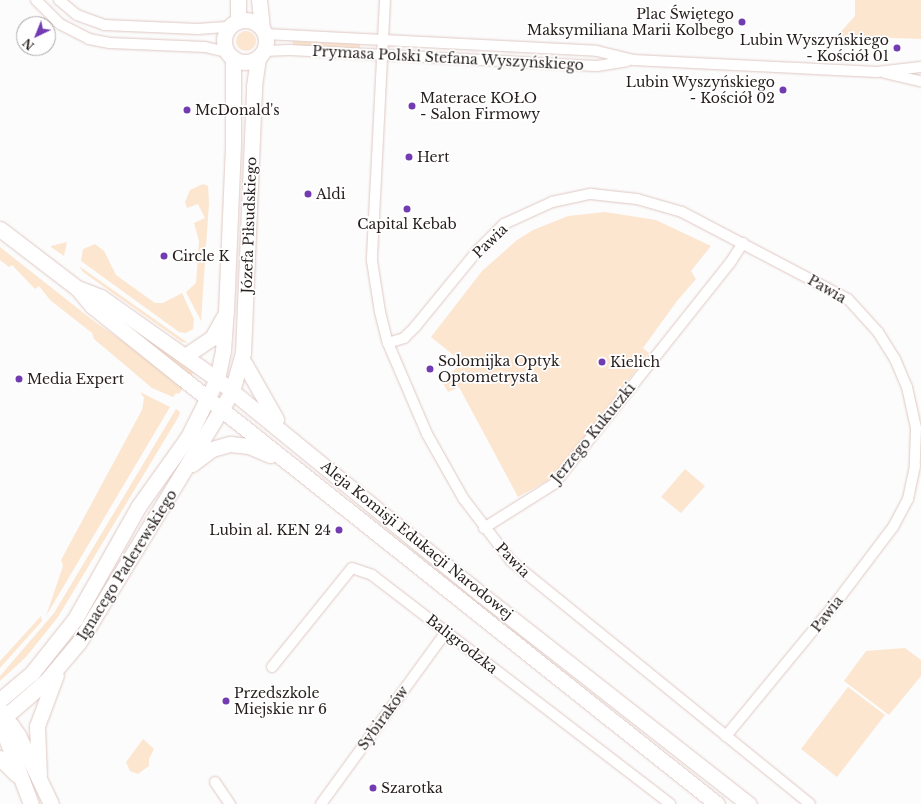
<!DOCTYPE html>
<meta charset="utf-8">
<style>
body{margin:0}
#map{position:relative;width:921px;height:804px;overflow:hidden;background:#fcfcfc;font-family:"Libre Baskerville",serif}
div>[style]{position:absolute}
.green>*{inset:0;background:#fce6d0}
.round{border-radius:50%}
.roads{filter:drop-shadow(0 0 1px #dfc8c3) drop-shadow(0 0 1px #dfc8c3)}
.street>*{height:10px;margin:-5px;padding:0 5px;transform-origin:5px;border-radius:5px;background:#fff}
.secondary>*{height:15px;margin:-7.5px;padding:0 7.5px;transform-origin:7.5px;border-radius:7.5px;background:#fff}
.secondary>.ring{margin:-7.5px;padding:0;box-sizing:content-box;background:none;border:15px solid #fff;border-radius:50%}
.dots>*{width:11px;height:11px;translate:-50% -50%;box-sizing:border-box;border:2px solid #fff;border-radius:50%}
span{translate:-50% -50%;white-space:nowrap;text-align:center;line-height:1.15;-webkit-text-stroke:3.5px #fff;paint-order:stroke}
.poi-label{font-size:14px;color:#261e1c}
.right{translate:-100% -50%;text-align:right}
.left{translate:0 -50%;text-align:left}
.street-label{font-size:14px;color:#261e1c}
.north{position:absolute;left:16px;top:16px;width:40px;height:40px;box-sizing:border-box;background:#fff;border:1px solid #a8a5a4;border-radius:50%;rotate:223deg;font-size:11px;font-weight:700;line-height:16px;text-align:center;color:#261e1c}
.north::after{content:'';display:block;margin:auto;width:14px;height:18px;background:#733bb2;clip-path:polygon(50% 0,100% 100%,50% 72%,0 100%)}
</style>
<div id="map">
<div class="green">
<i style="clip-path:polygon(855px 0,921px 0,921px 39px,837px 36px,855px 16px)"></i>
<i class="round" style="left:236px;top:31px;width:20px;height:20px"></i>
<i style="clip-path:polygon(293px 41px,360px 44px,360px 49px,293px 46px)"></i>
<i style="clip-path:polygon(203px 184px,208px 186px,209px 203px,201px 321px,186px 292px,196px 283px,199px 241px,194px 223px,205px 218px,198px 204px,187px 208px,185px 202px,190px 190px)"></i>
<i style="clip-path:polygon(605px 212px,656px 220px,711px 246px,691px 271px,696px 279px,677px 301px,643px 348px,649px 353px,554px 477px,518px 497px,459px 387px,448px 392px,442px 382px,462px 362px,431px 337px,482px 271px,517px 240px,533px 230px,568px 216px)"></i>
<i style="clip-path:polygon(67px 242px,64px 256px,51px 247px,51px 246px)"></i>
<i style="clip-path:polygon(95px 244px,104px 251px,116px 275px,155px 303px,163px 303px,182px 293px,194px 319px,193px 329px,186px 333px,179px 332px,81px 261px,83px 249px)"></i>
<i style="clip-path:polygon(0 247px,95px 322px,142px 354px,183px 388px,179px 394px,176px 393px,173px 397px,152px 388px,94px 339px,92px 333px,50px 300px,39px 286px,35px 289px,12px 265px,9px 267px,0 260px)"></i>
<i style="clip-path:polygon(79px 266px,188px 343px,182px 342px,83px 272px)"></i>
<i style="clip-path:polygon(96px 301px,195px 370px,191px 376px)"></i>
<i style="clip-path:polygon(140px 392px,170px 407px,46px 616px,63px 566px,61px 560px,142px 410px,144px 398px)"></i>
<i style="clip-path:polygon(176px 409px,180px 412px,179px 416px,58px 617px,26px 657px,0 681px,0 676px,54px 613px)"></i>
<i style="clip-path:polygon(685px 469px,705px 486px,681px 513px,661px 497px)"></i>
<i style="clip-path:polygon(41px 616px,42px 621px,0 668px,0 661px)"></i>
<i style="clip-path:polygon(905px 648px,921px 660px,921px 676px,889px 715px,844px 681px,866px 651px)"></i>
<i style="clip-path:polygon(848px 687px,885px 715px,837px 777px,801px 749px)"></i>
<i style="clip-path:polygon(143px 739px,154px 749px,149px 759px,149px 766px,138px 774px,130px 771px,126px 762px)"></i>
</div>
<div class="roads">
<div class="street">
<i style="left:36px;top:0;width:34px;rotate:45deg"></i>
<i style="left:60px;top:24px;width:33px;rotate:27deg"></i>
<i style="left:89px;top:39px;width:21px;rotate:11deg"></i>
<i style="left:110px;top:43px;width:95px;rotate:2.4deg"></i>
<i style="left:205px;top:47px;width:23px;rotate:13deg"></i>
<i style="left:59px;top:0;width:23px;rotate:40deg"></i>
<i style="left:77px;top:15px;width:29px;rotate:20deg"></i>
<i style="left:104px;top:25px;width:94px;rotate:2.4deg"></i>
<i style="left:198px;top:29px;width:31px;rotate:-4deg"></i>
<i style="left:385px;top:0;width:261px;rotate:92.9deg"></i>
<i style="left:372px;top:261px;width:52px;rotate:81.1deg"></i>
<i style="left:380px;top:312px;width:32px;rotate:76deg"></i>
<i style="left:388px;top:343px;width:99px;rotate:66.8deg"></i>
<i style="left:427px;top:434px;width:73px;rotate:60.6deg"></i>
<i style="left:463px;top:498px;width:79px;rotate:52.7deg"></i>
<i style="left:511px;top:561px;width:385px;rotate:39.1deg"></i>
<i style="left:265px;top:34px;width:332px;rotate:2.9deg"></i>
<i style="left:597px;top:51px;width:37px;rotate:14deg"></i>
<i style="left:633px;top:60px;width:244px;rotate:2.8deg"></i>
<i style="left:877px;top:72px;width:44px;rotate:-6.5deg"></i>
<i style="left:263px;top:51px;width:27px;rotate:-2deg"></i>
<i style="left:290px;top:50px;width:307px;rotate:3deg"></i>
<i style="left:597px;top:66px;width:30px;rotate:-9deg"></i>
<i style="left:885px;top:73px;width:37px;rotate:13deg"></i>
<i style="left:388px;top:343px;width:17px;rotate:-17deg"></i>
<i style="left:404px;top:338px;width:16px;rotate:-45deg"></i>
<i style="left:415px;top:327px;width:99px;rotate:-50.7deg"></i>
<i style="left:478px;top:250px;width:37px;rotate:-45deg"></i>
<i style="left:504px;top:224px;width:53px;rotate:-24.6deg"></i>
<i style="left:552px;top:202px;width:40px;rotate:-12deg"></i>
<i style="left:591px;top:194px;width:46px;rotate:6.2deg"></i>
<i style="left:637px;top:199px;width:47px;rotate:16.1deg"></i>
<i style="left:682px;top:212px;width:187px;rotate:27.7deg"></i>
<i style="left:848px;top:299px;width:45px;rotate:47.7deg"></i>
<i style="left:878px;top:332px;width:32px;rotate:58deg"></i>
<i style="left:895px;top:359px;width:30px;rotate:67deg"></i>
<i style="left:907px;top:387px;width:42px;rotate:77.6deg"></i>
<i style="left:916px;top:428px;width:38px;rotate:92deg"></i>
<i style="left:915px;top:466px;width:34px;rotate:102deg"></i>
<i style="left:908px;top:499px;width:32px;rotate:118deg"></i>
<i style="left:893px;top:527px;width:98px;rotate:127.1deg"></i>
<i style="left:834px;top:605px;width:170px;rotate:129.5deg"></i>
<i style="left:484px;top:528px;width:83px;rotate:-32.2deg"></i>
<i style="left:554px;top:484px;width:283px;rotate:-51.5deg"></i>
<i style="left:730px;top:263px;width:24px;rotate:-57deg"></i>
<i style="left:272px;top:667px;width:127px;rotate:-51.1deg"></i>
<i style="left:352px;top:568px;width:21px;rotate:19deg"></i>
<i style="left:372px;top:575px;width:376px;rotate:37.5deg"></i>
<i style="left:215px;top:782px;width:27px;rotate:56deg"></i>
<i style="left:321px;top:804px;width:213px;rotate:-54deg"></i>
</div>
<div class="secondary">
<i style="left:259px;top:0;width:28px;rotate:84deg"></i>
<i class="ring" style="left:224px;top:20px;width:27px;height:27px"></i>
<i style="left:238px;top:21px;width:21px;rotate:-90deg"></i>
<i style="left:0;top:229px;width:97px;rotate:37.5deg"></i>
<i style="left:77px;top:288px;width:23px;rotate:50deg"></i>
<i style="left:92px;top:306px;width:115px;rotate:38.7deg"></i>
<i style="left:182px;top:378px;width:684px;rotate:38.53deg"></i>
<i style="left:80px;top:289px;width:22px;rotate:21deg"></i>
<i style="left:101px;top:297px;width:142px;rotate:35.3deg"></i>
<i style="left:217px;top:379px;width:342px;rotate:39.2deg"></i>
<i style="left:482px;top:595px;width:339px;rotate:38.1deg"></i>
<i style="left:185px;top:356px;width:32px;rotate:-34deg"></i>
<i style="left:212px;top:338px;width:23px;rotate:-61deg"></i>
<i style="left:243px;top:361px;width:67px;rotate:60.4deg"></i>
<i style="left:192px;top:464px;width:25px;rotate:-37deg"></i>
<i style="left:212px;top:449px;width:19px;rotate:-16deg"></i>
<i style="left:230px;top:444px;width:19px;rotate:6deg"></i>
<i style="left:249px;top:446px;width:23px;rotate:23deg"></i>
<i style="left:0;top:700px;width:42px;rotate:-40.2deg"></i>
<i style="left:32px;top:673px;width:69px;rotate:-51.5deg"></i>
<i style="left:75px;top:619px;width:129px;rotate:-60.6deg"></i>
<i style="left:138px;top:507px;width:86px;rotate:-54.5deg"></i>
<i style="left:188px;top:437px;width:65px;rotate:-63.4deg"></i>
<i style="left:217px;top:379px;width:29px;rotate:-78deg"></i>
<i style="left:223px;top:351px;width:39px;rotate:-86deg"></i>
<i style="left:226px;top:312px;width:168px;rotate:-87.6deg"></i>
<i style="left:233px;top:144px;width:86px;rotate:-90deg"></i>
<i style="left:3px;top:712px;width:18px;rotate:90deg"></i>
<i style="left:3px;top:730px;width:79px;rotate:69.3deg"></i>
<i style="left:0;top:719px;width:13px;rotate:29deg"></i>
<i style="left:11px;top:725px;width:12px;rotate:55deg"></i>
<i style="left:18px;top:735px;width:76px;rotate:64.4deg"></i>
<i style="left:0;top:721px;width:61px;rotate:-41deg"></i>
<i style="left:46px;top:681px;width:51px;rotate:-49.8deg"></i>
<i style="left:79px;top:642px;width:294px;rotate:-58.6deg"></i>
<i style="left:232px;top:391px;width:40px;rotate:-74deg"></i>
<i style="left:243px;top:353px;width:267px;rotate:-87.6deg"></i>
<i style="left:254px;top:86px;width:29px;rotate:-82deg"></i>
<i style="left:0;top:758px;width:23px;rotate:45deg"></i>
<i style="left:39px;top:776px;width:50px;rotate:-92.3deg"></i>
<i style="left:37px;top:726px;width:54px;rotate:-69.6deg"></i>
</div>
</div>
<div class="dots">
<i style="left:742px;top:22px;background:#733bb2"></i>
<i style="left:897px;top:48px;background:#733bb2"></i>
<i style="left:783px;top:90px;background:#733bb2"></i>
<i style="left:412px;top:106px;background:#733bb2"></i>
<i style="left:187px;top:110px;background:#733bb2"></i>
<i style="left:409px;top:157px;background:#733bb2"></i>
<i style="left:308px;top:194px;background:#733bb2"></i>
<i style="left:407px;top:209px;background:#733bb2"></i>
<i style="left:164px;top:256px;background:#733bb2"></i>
<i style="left:602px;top:362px;background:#733bb2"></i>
<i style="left:430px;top:369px;background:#733bb2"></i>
<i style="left:19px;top:379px;background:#733bb2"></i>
<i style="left:339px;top:530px;background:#733bb2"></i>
<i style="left:226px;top:701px;background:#733bb2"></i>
<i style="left:373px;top:788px;background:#733bb2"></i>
</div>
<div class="poi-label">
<span class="right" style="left:734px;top:22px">Plac Świętego<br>Maksymiliana Marii Kolbego</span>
<span class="right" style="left:889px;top:48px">Lubin Wyszyńskiego<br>- Kościół 01</span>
<span class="right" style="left:775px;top:90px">Lubin Wyszyńskiego<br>- Kościół 02</span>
<span class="left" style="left:420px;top:106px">Materace KOŁO<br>- Salon Firmowy</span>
<span class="left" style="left:195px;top:110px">McDonald's</span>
<span class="left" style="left:417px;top:157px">Hert</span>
<span class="left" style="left:316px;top:194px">Aldi</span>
<span style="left:407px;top:224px">Capital Kebab</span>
<span class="left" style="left:172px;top:256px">Circle K</span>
<span class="left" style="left:438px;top:369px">Solomijka Optyk<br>Optometrysta</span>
<span class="left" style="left:610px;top:362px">Kielich</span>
<span class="left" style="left:27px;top:379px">Media Expert</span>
<span class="right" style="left:331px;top:530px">Lubin al. KEN 24</span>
<span class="left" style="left:234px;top:701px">Przedszkole<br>Miejskie nr 6</span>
<span class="left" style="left:381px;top:788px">Szarotka</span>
</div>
<div class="street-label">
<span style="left:448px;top:58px;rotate:3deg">Prymasa Polski Stefana Wyszyńskiego</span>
<span style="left:249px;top:225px;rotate:-88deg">Józefa Piłsudskiego</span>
<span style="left:490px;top:241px;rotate:-44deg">Pawia</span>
<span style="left:827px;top:289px;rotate:30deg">Pawia</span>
<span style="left:593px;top:433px;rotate:-51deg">Jerzego Kukuczki</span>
<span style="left:417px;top:540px;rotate:39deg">Aleja Komisji Edukacji Narodowej</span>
<span style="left:513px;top:560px;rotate:46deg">Pawia</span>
<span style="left:127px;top:565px;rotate:-58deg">Ignacego Paderewskiego</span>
<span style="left:827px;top:614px;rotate:-52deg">Pawia</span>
<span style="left:462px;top:644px;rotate:38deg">Baligrodzka</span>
<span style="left:383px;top:718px;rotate:-54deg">Sybiraków</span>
</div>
<div class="north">N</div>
</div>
